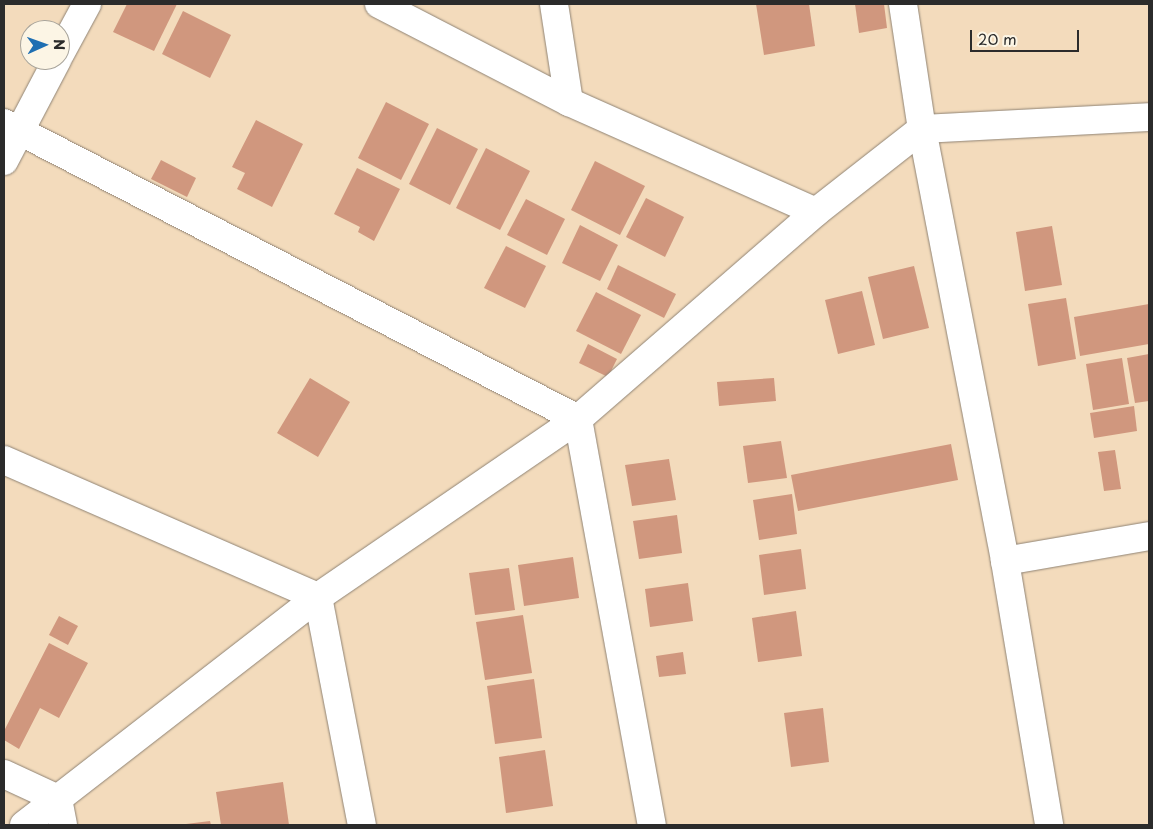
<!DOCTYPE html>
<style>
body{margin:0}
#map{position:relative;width:1153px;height:829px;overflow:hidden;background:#f3dbbc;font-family:"Playpen Sans",sans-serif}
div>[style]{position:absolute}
.building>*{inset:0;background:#d0977e}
.roads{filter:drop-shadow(0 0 1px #8f8374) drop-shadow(0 0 1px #8f8374)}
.minor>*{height:28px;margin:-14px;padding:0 14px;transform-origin:14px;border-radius:14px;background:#fff}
span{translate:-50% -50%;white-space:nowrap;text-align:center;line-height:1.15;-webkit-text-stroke:4px #fcf5e5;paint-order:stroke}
.frame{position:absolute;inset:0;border:5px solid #2b2b2b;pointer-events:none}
.north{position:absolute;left:20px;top:20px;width:50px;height:50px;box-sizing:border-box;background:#fcf5e5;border:1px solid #a8a49b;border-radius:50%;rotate:88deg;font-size:14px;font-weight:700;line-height:20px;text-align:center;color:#2b2b2b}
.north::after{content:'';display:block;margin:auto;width:18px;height:22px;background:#1f6fb2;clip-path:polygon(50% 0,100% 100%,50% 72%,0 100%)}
.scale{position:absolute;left:970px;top:30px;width:109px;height:22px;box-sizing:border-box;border:2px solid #2b2b2b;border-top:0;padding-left:6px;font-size:15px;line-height:18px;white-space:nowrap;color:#2b2b2b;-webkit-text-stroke:4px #fcf5e5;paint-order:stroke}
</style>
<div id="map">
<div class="building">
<i style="clip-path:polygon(127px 4px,177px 4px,154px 51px,113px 32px)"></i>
<i style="clip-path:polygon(756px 4px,809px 4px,815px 46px,764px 55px)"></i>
<i style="clip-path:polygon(855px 4px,884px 4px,887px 28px,859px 33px)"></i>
<i style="clip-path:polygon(183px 11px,231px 35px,210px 78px,162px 54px)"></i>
<i style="clip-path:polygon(386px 102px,429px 124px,401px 180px,358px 158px)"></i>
<i style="clip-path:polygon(256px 120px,303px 144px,272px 207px,237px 189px,245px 173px,232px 167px)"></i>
<i style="clip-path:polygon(437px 128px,478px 149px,450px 205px,409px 184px)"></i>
<i style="clip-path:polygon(486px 148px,530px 171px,500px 230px,456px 208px)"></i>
<i style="clip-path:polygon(161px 160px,196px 178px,187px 197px,151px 179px)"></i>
<i style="clip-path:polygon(595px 161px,645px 186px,620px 235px,571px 210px)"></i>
<i style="clip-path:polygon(357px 168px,400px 189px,374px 241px,358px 232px,360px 227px,334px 214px)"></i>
<i style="clip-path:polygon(646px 198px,684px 217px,665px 257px,626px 237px)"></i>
<i style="clip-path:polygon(526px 199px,565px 219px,547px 255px,507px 235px)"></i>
<i style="clip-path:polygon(580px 225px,618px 245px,600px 281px,562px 263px)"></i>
<i style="clip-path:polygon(1052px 226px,1062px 285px,1025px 291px,1016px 232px)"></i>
<i style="clip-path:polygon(506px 246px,546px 266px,525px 308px,484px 288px)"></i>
<i style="clip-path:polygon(618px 265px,676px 294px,664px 318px,607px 289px)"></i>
<i style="clip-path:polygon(914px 266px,929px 328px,883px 339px,868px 277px)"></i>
<i style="clip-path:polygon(862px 291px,875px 345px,838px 354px,825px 300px)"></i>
<i style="clip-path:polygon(596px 292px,641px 315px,621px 354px,576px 331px)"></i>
<i style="clip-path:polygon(1066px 298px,1076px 359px,1038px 366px,1028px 304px)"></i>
<i style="clip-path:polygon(1149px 304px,1149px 344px,1080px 356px,1074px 317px)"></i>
<i style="clip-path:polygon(588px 344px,617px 359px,608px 377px,579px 363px)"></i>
<i style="clip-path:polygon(1149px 354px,1149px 401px,1135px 403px,1127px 358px)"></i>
<i style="clip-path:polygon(1122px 358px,1129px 404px,1093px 410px,1086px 364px)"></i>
<i style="clip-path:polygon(310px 378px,350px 402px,318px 457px,277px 433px)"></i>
<i style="clip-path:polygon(774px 378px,776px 401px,719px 406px,717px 382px)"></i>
<i style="clip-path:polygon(1134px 406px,1137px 431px,1094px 438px,1090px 413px)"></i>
<i style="clip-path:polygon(781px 441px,787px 478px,748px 483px,743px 446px)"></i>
<i style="clip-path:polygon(951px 444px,958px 480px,798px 511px,791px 475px)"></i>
<i style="clip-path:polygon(1115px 450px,1121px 489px,1104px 491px,1098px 452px)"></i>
<i style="clip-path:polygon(669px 459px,676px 500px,632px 506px,625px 465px)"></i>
<i style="clip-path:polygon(792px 494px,797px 534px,759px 540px,753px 500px)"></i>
<i style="clip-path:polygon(677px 515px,682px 553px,639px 559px,633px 521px)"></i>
<i style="clip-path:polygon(801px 549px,806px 589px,764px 595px,759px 555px)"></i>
<i style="clip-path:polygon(573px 557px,579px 598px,524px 606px,518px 565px)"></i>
<i style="clip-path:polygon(509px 568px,515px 610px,475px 615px,469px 573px)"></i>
<i style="clip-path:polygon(688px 583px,693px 621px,650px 627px,645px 589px)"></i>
<i style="clip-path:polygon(796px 611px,802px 656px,758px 662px,752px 618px)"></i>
<i style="clip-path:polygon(523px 615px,532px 673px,485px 680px,476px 622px)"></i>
<i style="clip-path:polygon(59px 616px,78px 626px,68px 645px,49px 635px)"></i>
<i style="clip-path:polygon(49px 643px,88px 663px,59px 718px,40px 708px,19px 749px,4px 740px,4px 731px)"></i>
<i style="clip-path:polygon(683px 652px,686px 674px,659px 677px,656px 656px)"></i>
<i style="clip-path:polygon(534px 679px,542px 738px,495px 744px,487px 686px)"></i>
<i style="clip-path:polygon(823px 708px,829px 762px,791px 767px,784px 713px)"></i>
<i style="clip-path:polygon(545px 750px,553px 806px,506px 813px,499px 757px)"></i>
<i style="clip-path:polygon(283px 782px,289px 825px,221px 825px,216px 792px)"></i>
<i style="clip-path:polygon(210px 821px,211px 825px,186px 825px,186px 824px)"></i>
</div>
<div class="roads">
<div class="minor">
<i style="left:379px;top:4px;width:214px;rotate:27.3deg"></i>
<i style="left:569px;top:102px;width:270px;rotate:24deg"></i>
<i style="left:554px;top:4px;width:99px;rotate:81.3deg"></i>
<i style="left:903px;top:4px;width:126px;rotate:81.4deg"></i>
<i style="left:922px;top:129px;width:440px;rotate:79.1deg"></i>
<i style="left:1005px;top:561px;width:268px;rotate:80.5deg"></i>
<i style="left:60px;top:54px;width:57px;rotate:-61.6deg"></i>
<i style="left:4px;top:123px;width:646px;rotate:27.28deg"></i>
<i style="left:578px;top:419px;width:413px;rotate:79.7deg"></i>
<i style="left:4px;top:161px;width:114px;rotate:-62.3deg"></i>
<i style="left:4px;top:460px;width:343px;rotate:23.6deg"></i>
<i style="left:318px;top:597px;width:232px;rotate:79.1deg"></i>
<i style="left:1005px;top:561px;width:146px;rotate:-9.8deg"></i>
<i style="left:4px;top:774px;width:60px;rotate:24.8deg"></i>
<i style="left:58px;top:799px;width:26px;rotate:79deg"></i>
<i style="left:24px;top:825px;width:372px;rotate:-37.8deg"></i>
<i style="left:318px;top:597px;width:315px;rotate:-34.4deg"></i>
<i style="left:578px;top:419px;width:315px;rotate:-41deg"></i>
<i style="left:816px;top:212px;width:135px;rotate:-38.1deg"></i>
<i style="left:922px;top:129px;width:227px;rotate:-3deg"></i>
</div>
</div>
<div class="frame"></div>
<div class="north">N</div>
<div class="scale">20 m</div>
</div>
